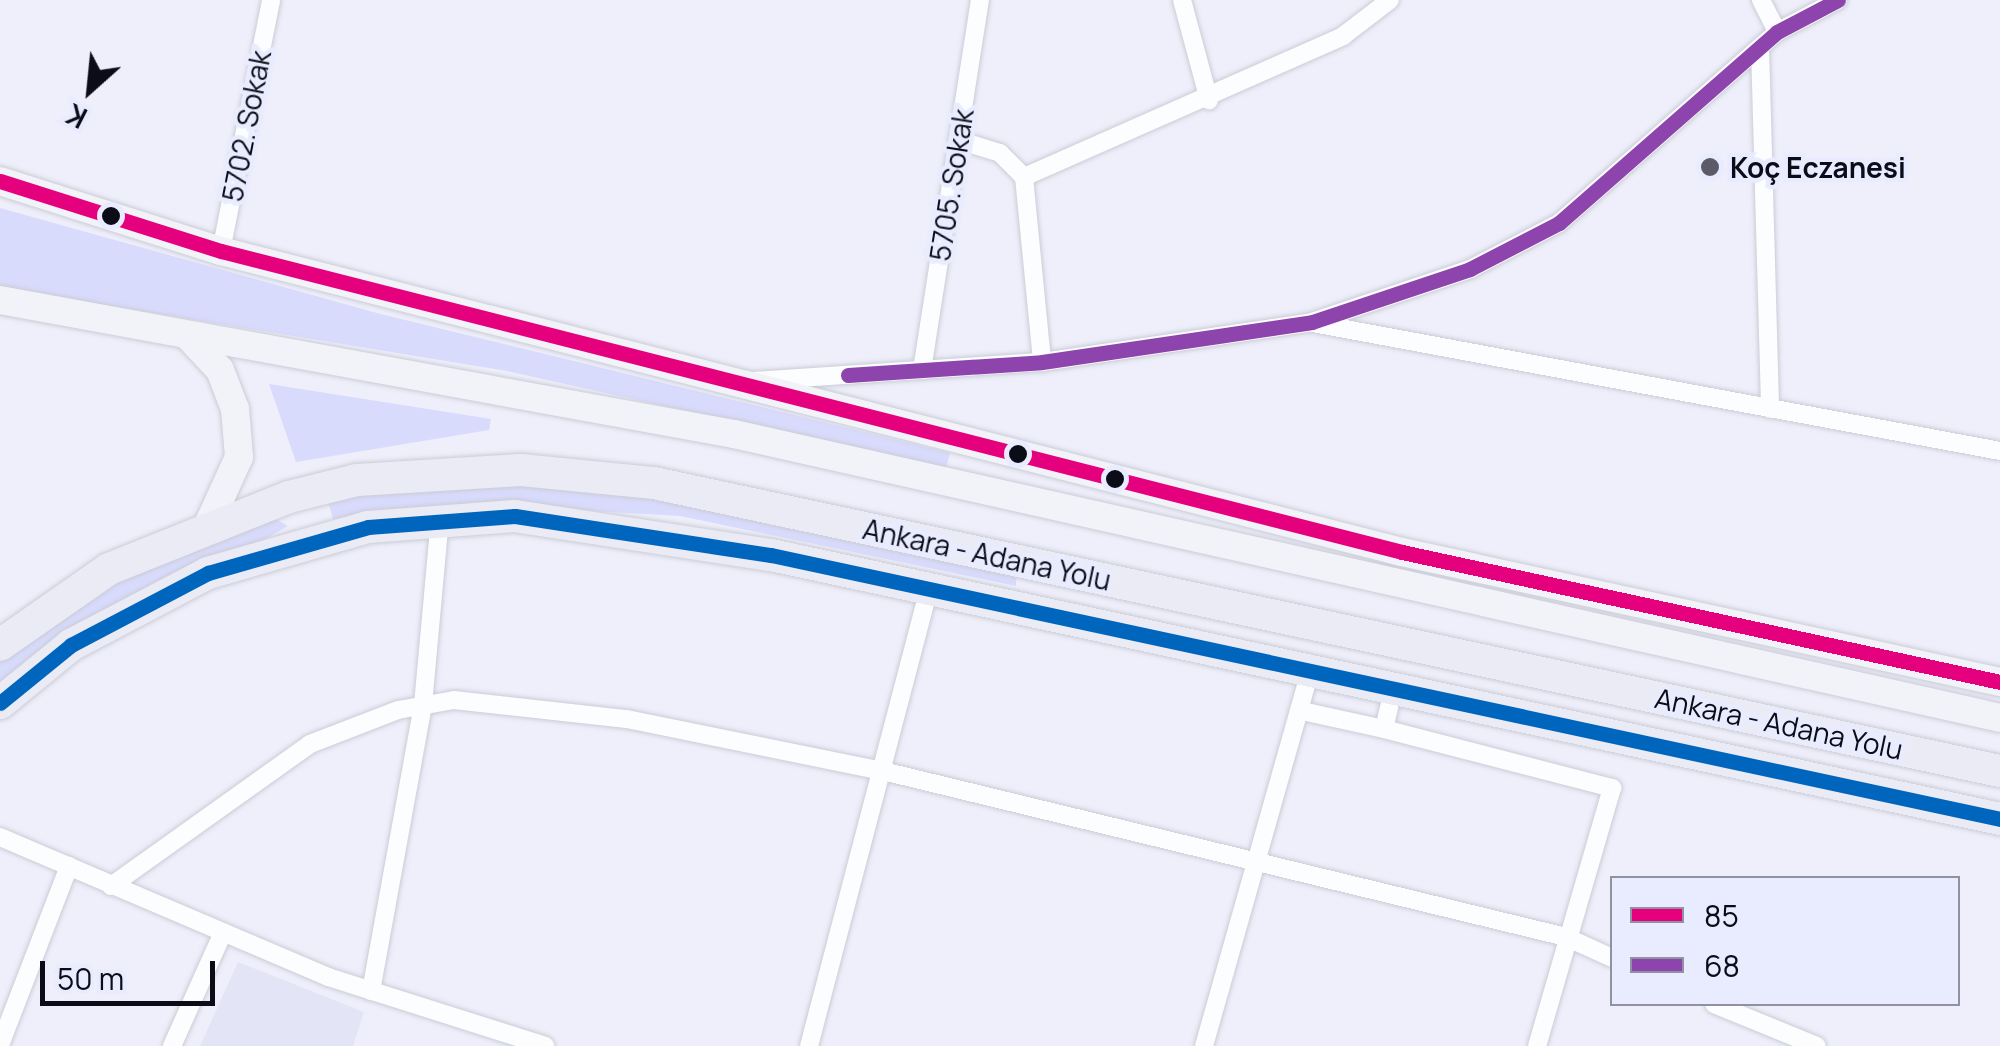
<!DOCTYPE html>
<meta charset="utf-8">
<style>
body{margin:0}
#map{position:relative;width:2000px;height:1046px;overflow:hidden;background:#eeeffa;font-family:Manrope,sans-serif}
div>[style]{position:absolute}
.built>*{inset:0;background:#e3e4f6}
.green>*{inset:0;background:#d9dbfd}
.roads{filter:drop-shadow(0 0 2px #caccd6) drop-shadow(0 0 2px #caccd6)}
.street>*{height:18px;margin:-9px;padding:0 9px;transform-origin:9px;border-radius:9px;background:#fcfdfe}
.primary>*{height:28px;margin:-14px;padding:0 14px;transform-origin:14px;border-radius:14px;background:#f2f2f9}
.highway>*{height:32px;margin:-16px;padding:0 16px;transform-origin:16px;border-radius:16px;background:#ebebf5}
.bus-1>*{height:15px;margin:-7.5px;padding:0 7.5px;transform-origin:7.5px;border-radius:7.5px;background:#e5007d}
.bus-2>*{height:15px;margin:-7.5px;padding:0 7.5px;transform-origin:7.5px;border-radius:7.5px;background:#8e44ad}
.bus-3>*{height:15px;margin:-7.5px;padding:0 7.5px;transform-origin:7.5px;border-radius:7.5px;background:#0065bd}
.dots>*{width:28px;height:28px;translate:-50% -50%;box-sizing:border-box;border:5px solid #e9ebff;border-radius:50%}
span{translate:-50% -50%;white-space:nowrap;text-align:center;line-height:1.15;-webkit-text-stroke:9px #e9ebff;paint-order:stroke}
.street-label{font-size:28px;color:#0b0c17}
.poi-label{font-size:28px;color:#0b0c17;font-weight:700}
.left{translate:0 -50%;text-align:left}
.legend{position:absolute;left:1610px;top:876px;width:350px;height:130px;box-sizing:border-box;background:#e9ebff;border:2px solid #9092a2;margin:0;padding:12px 18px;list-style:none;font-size:30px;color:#0b0c17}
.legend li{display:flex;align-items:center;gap:20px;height:50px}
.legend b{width:50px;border:2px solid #9092a2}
.north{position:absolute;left:40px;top:40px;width:100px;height:100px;-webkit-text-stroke:8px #e9ebff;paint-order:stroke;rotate:207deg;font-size:28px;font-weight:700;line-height:40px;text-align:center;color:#0b0c17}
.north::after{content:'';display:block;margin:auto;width:35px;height:45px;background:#0b0c17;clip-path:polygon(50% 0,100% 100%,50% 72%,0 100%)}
.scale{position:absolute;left:40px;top:961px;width:175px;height:45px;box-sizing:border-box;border:5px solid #0b0c17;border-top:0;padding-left:12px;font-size:30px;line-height:35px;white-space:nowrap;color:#0b0c17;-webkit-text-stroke:8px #e9ebff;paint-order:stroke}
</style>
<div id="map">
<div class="built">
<i style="clip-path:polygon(238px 962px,364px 1012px,353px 1046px,200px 1046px)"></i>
</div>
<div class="green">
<i style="clip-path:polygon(0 208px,377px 313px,950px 453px,946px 469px,507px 371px,0 288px)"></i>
<i style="clip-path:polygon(269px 384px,491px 419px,489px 430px,296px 462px)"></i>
<i style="clip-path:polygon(534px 475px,1016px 573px,1016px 586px,680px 516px,541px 508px,333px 519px,327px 498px)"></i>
<i style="clip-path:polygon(262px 511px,288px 526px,0 689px,0 660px,107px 579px)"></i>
</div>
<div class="roads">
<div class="street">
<i style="left:1182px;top:0;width:104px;rotate:74.9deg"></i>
<i style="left:1761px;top:0;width:36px;rotate:63deg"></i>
<i style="left:1760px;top:47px;width:362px;rotate:88.4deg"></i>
<i style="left:958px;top:140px;width:44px;rotate:17.2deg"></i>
<i style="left:1000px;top:153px;width:34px;rotate:45deg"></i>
<i style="left:1024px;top:177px;width:186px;rotate:84.4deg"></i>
<i style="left:1024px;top:177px;width:349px;rotate:-23.8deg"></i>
<i style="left:1343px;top:36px;width:59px;rotate:-37.5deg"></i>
<i style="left:221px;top:251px;width:256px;rotate:-78.7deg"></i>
<i style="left:1313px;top:323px;width:699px;rotate:10.55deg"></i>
<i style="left:922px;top:370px;width:375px;rotate:-81.1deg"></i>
<i style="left:755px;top:381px;width:288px;rotate:-3.8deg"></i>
<i style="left:1042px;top:362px;width:273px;rotate:-8.4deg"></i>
<i style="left:1312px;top:322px;width:167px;rotate:-18.5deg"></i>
<i style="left:1470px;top:269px;width:100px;rotate:-27.3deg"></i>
<i style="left:1559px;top:223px;width:290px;rotate:-41.2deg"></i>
<i style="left:1777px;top:32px;width:69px;rotate:-27.7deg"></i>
<i style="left:1394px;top:686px;width:44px;rotate:103.1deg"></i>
<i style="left:1384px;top:729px;width:236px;rotate:14.5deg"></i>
<i style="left:1612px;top:788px;width:269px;rotate:106.2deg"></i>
<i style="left:1302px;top:711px;width:84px;rotate:12.4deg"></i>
<i style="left:0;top:837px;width:357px;rotate:23.1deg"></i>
<i style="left:328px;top:977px;width:228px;rotate:17.6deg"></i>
<i style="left:111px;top:886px;width:244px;rotate:-35.5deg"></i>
<i style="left:310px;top:744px;width:94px;rotate:-21.1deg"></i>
<i style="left:398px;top:710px;width:57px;rotate:-10.1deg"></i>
<i style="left:454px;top:700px;width:174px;rotate:6.3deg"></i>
<i style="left:627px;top:719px;width:261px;rotate:11.5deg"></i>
<i style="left:883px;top:771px;width:703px;rotate:13.66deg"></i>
<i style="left:1566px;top:937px;width:51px;rotate:24.5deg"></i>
<i style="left:371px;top:991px;width:291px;rotate:-79.7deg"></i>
<i style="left:423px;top:705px;width:187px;rotate:-84.8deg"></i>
<i style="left:1714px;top:1004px;width:111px;rotate:22.2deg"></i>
<i style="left:0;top:1045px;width:192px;rotate:-68.9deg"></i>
<i style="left:172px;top:1046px;width:122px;rotate:-65.8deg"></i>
<i style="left:809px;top:1046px;width:472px;rotate:-75.3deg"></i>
<i style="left:1204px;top:1046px;width:392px;rotate:-74.2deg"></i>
</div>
<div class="primary">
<i style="left:0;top:181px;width:232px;rotate:17.6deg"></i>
<i style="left:221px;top:251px;width:1219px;rotate:14.3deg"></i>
<i style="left:1402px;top:552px;width:612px;rotate:12.26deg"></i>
<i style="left:0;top:300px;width:746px;rotate:10.35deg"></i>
<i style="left:734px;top:434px;width:1297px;rotate:12.64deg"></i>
<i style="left:189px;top:337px;width:45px;rotate:46.8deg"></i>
<i style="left:220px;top:370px;width:42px;rotate:69deg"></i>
<i style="left:235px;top:409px;width:48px;rotate:85.2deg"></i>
<i style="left:239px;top:457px;width:75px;rotate:114.5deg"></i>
</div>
<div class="highway">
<i style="left:0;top:645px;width:133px;rotate:-34.9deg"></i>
<i style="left:109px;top:569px;width:194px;rotate:-21.8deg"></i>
<i style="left:289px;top:497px;width:70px;rotate:-14deg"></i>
<i style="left:357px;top:480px;width:164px;rotate:-3.5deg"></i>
<i style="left:521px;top:470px;width:134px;rotate:5.6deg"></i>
<i style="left:654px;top:483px;width:1376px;rotate:12.08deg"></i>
<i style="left:0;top:703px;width:92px;rotate:-39.2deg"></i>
<i style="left:71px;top:645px;width:155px;rotate:-27.7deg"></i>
<i style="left:208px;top:573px;width:166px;rotate:-16deg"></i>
<i style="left:368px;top:527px;width:147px;rotate:-4.3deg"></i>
<i style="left:515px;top:516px;width:259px;rotate:8.7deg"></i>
<i style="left:771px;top:555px;width:1257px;rotate:12.12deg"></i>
</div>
</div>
<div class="bus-1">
<i style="left:0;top:181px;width:232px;rotate:17.6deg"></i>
<i style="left:221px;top:251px;width:1219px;rotate:14.3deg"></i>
<i style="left:1402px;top:552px;width:612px;rotate:12.26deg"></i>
</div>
<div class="bus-2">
<i style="left:848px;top:375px;width:194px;rotate:-3.8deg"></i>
<i style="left:1042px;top:362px;width:273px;rotate:-8.4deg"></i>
<i style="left:1312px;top:322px;width:167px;rotate:-18.5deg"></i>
<i style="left:1470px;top:269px;width:100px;rotate:-27.3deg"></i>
<i style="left:1559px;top:223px;width:290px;rotate:-41.2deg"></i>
<i style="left:1777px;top:32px;width:69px;rotate:-27.7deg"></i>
</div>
<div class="bus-3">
<i style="left:0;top:703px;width:92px;rotate:-39.2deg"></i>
<i style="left:71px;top:645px;width:155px;rotate:-27.7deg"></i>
<i style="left:208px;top:573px;width:166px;rotate:-16deg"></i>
<i style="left:368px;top:527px;width:147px;rotate:-4.3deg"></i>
<i style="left:515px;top:516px;width:259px;rotate:8.7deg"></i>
<i style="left:771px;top:555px;width:1257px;rotate:12.12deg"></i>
</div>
<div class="dots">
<i style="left:1710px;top:167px;background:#5a5b66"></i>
<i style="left:111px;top:216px;background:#0b0c17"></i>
<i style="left:1018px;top:454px;background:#0b0c17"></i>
<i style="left:1115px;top:479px;background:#0b0c17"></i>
</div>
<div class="street-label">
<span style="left:246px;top:126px;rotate:-79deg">5702. Sokak</span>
<span style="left:951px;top:185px;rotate:-81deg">5705. Sokak</span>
<span style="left:987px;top:554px;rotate:12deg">Ankara - Adana Yolu</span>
<span style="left:1779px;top:723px;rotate:12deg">Ankara - Adana Yolu</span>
</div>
<div class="poi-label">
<span class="left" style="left:1730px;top:167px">Koç Eczanesi</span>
</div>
<ul class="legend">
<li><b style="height:12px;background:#e5007d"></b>85</li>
<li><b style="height:12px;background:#8e44ad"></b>68</li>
</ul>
<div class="north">K</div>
<div class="scale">50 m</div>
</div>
